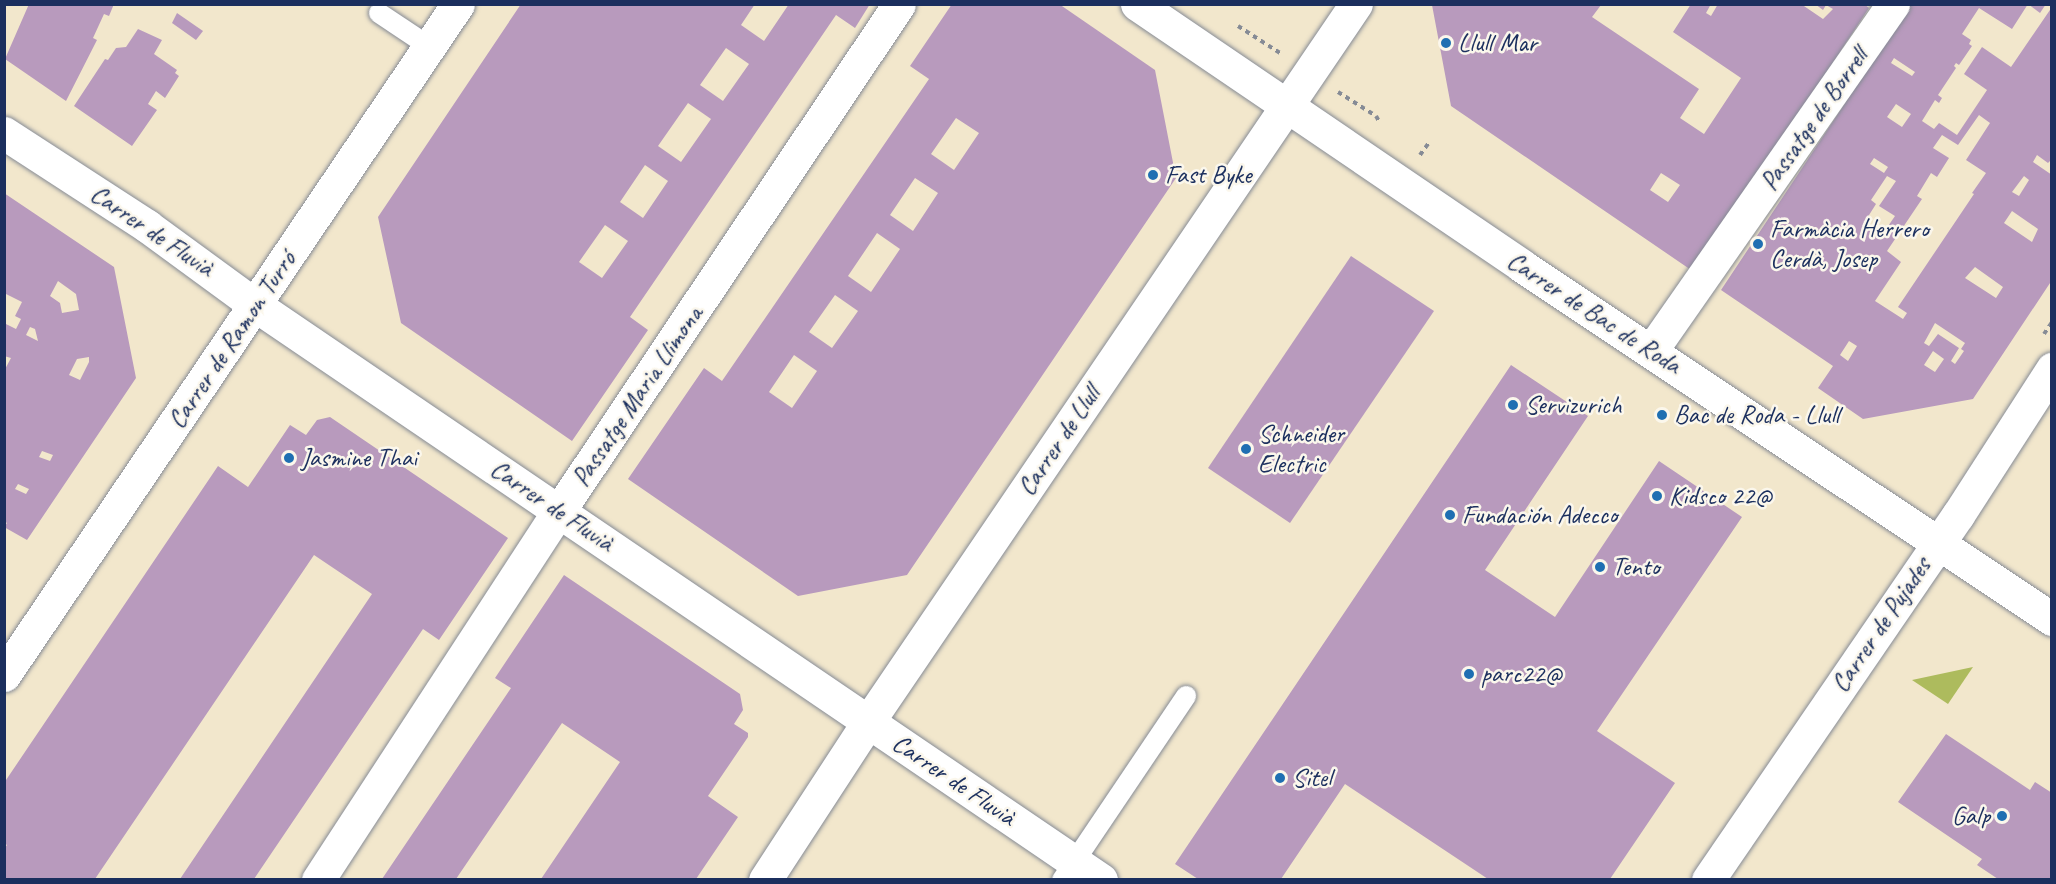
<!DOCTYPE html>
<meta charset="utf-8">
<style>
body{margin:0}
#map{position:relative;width:2056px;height:884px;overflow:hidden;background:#f2e7cc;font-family:Caveat,sans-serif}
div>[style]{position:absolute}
.green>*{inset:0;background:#adbb5d}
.building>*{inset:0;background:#b89abd}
.path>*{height:4px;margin-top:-2px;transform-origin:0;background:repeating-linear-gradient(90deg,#868b95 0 4.5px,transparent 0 9px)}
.roads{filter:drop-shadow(0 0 2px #868b95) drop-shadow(0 0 2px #868b95)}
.lane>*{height:20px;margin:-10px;padding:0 10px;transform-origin:10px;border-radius:10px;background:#fff}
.street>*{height:33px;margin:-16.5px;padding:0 16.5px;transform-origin:16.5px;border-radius:16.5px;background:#fff}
.secondary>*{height:33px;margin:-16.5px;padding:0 16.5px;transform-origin:16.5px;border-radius:16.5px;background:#fff}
.dots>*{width:16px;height:16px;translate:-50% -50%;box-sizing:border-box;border:3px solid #fbf7ec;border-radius:50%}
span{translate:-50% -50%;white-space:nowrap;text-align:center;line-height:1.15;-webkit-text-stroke:5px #fbf7ec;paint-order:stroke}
.poi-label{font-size:26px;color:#1b2f5e}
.left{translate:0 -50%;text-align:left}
.right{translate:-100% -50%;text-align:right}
.street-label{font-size:26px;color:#1b2f5e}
.frame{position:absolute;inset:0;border:6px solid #1b2f5e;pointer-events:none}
</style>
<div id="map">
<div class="green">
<i style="clip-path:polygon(1973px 667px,1948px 704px,1912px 680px)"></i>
</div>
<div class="building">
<i style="clip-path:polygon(29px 4px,114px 4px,109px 16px,104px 14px,93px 38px,97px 40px,66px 101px,5px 59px)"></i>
<i style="clip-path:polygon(evenodd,521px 4px,755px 4px,741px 25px,764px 41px,789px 4px,870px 4px,855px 28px,836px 15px,630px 317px,648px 330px,572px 441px,401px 323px,378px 217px,521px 4px,726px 48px,749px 64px,723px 101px,700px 85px,726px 48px,521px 4px,688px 103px,711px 119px,681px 162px,658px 146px,688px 103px,521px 4px,645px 165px,668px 181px,643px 218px,620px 202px,645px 165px,521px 4px,605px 225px,628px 241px,602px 278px,579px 262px,605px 225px)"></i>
<i style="clip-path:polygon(evenodd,952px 4px,1059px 4px,1155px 70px,1176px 178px,907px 575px,798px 596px,628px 479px,704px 368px,722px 381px,929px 79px,910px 66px,952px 4px,956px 118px,979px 133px,954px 170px,931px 154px,956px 118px,952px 4px,915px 178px,938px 193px,913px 231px,890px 215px,915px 178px,952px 4px,877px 233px,900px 249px,871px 292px,848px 276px,877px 233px,952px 4px,835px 295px,858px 311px,832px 348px,809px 332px,835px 295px,952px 4px,794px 355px,817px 371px,792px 408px,769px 392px,794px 355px)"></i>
<i style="clip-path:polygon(evenodd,1691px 4px,1711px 4px,1706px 13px,1711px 16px,1718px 4px,1801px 4px,1823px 19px,1833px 9px,1826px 5px,1823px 10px,1815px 4px,1864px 4px,1869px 8px,1694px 272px,1451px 106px,1432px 5px,1601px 5px,1592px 17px,1699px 89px,1680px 118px,1704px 134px,1741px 78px,1673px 32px,1691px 4px,1661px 173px,1680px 185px,1668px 202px,1650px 190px,1661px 173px)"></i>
<i style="clip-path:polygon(evenodd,1911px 4px,2028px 4px,2012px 29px,1979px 8px,1962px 34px,1971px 40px,1969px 44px,1972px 46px,1959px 65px,1956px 63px,1954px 66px,1956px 68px,1938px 95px,1942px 98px,1939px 103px,1935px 100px,1922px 121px,1934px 129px,1939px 123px,1957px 135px,1987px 90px,1964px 74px,1982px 47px,2011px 67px,2052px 7px,2052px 159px,2048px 163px,2037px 155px,2033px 162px,2052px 175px,2052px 280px,1973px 399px,1863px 419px,1818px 388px,1833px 366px,1721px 290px,1911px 4px,1894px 58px,1915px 72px,1912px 76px,1891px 63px,1894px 58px,1911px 4px,1896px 104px,1911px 114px,1902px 127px,1887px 117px,1896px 104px,1911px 4px,1979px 115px,1990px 123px,1966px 160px,1986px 173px,1972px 193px,1974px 194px,1898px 307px,1907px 313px,1903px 319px,1875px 301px,1901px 262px,1887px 251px,1922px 199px,1917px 196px,1931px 173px,1937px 177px,1949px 158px,1933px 148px,1942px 135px,1958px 145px,1979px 115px,1911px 4px,1874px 158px,1888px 167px,1884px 173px,1870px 164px,1874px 158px,1911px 4px,1887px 176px,1896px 181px,1879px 206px,1895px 216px,1882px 235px,1864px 223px,1876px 204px,1871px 200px,1887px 176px,1911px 4px,2024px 176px,2029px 180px,2019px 196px,2012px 192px,2024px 176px,1911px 4px,2012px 211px,2038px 229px,2032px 242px,2004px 223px,2012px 211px,1911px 4px,1975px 267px,2003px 287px,1996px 298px,1965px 278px,1975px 267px,1911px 4px,1935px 323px,1965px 343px,1961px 349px,1964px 351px,1955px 364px,1951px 361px,1959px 348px,1938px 334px,1929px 346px,1924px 343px,1935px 323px,1911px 4px,1849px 341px,1857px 346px,1848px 361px,1840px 355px,1849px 341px,1911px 4px,1933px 351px,1944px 359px,1935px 372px,1924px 365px,1933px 351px)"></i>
<i style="clip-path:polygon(2028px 4px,2046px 4px,2040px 13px)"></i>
<i style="clip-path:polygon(177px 13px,203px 31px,196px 40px,172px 23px)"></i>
<i style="clip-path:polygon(138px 29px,162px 40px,154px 54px,177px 70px,175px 73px,179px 76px,165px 98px,156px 91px,148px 104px,157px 110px,132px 146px,74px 106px,105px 59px,108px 60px,116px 48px,126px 47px)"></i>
<i style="clip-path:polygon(evenodd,4px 193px,114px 267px,136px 378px,27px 540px,4px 527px,7px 523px,4px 521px,4px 371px,11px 358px,4px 356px,4px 323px,16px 329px,21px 319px,15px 316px,22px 302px,4px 293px,4px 193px,58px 281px,76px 294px,79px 310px,62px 313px,60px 303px,50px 296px,58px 281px,4px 193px,30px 327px,35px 329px,38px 341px,26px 335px,30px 327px,4px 193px,89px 357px,89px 362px,80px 380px,69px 375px,77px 359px,89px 357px,4px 193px,42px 451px,53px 455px,50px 461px,39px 457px,42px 451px,4px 193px,18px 484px,29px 489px,26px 494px,15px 489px,18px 484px)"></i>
<i style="clip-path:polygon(1351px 256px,1434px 311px,1290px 523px,1208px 468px)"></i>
<i style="clip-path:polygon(1511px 365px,1588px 416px,1485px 570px,1555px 617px,1659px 461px,1742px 517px,1597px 731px,1675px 783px,1610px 879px,1488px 879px,1345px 784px,1281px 879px,1198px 879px,1175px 864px)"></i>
<i style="clip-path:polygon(330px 417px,508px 538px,439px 640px,423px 629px,254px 879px,180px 879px,372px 594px,314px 555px,95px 879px,4px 879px,4px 849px,7px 845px,4px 843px,4px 783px,218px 466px,248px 487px,290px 425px,306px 435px,317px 420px)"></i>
<i style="clip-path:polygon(564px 575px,740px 694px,743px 710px,734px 724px,748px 733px,748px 737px,708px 796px,738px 817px,696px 879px,541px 879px,620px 762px,562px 723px,456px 879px,382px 879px,511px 688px,495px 678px)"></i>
<i style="clip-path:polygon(1946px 734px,2030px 790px,2035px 782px,2052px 793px,2050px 879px,1998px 879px,1977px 865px,1982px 859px,1898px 802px)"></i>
</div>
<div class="path">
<i style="left:1238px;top:26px;width:50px;rotate:32.7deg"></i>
<i style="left:1338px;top:92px;width:45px;rotate:32.3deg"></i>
<i style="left:1376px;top:116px;width:8px;rotate:60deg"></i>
<i style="left:1420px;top:155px;width:14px;rotate:-54deg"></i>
<i style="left:2044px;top:334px;width:14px;rotate:-56deg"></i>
</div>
<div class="roads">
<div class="lane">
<i style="left:379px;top:13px;width:61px;rotate:33.7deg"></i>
<i style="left:1062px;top:880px;width:222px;rotate:-56deg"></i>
</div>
<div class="street">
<i style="left:4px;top:133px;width:171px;rotate:33deg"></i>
<i style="left:147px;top:226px;width:134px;rotate:36.2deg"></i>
<i style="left:255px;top:305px;width:1023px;rotate:34.2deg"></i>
<i style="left:1651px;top:351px;width:423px;rotate:-55.1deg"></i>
<i style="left:4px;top:675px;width:810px;rotate:-55.92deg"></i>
<i style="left:318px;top:880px;width:441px;rotate:-56.9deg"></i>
<i style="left:559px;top:511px;width:610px;rotate:-56.15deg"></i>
<i style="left:1708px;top:880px;width:442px;rotate:-55.6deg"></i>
<i style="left:1958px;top:515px;width:174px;rotate:-57.2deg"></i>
</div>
<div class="secondary">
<i style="left:1137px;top:4px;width:466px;rotate:34.2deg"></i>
<i style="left:1522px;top:266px;width:637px;rotate:33.67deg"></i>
<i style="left:765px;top:880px;width:189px;rotate:-56.9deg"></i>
<i style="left:868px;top:722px;width:868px;rotate:-55.8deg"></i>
</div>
</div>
<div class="dots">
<i style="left:1446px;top:43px;background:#1f6fb2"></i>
<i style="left:1153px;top:175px;background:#1f6fb2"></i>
<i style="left:1758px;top:244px;background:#1f6fb2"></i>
<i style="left:1513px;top:405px;background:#1f6fb2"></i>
<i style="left:1662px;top:415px;background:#1f6fb2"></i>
<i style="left:1246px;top:449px;background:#1f6fb2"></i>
<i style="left:289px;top:458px;background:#1f6fb2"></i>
<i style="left:1657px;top:496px;background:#1f6fb2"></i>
<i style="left:1450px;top:515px;background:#1f6fb2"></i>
<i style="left:1600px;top:567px;background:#1f6fb2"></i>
<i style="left:1469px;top:674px;background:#1f6fb2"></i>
<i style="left:1280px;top:778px;background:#1f6fb2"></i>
<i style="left:2002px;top:816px;background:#1f6fb2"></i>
</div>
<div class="poi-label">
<span class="left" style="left:1458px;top:43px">Llull Mar</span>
<span class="left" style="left:1165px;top:175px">Fast Byke</span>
<span class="left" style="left:1770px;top:244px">Farmàcia Herrero<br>Cerdà, Josep</span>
<span class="left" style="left:1525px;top:405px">Servizurich</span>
<span class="left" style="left:1674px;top:415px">Bac de Roda - Llull</span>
<span class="left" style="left:1258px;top:449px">Schneider<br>Electric</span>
<span class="left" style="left:301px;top:458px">Jasmine Thai</span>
<span class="left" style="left:1669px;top:496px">Kidsco 22@</span>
<span class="left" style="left:1462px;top:515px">Fundación Adecco</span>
<span class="left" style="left:1612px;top:567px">Tento</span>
<span class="left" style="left:1481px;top:674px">parc22@</span>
<span class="left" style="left:1292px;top:778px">Sitel</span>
<span class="right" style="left:1990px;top:816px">Galp</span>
</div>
<div class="street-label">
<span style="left:1814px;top:119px;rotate:-55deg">Passatge de Borrell</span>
<span style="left:152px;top:231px;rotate:34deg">Carrer de Fluvià</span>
<span style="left:1594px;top:313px;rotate:33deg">Carrer de Bac de Roda</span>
<span style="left:232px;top:340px;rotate:-56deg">Carrer de Ramon Turró</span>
<span style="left:637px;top:396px;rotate:-56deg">Passatge Maria Llimona</span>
<span style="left:1059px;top:441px;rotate:-56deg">Carrer de Llull</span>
<span style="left:552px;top:506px;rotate:34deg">Carrer de Fluvià</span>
<span style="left:1881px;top:625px;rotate:-56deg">Carrer de Pujades</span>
<span style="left:954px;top:780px;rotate:34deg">Carrer de Fluvià</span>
</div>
<div class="frame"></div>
</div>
